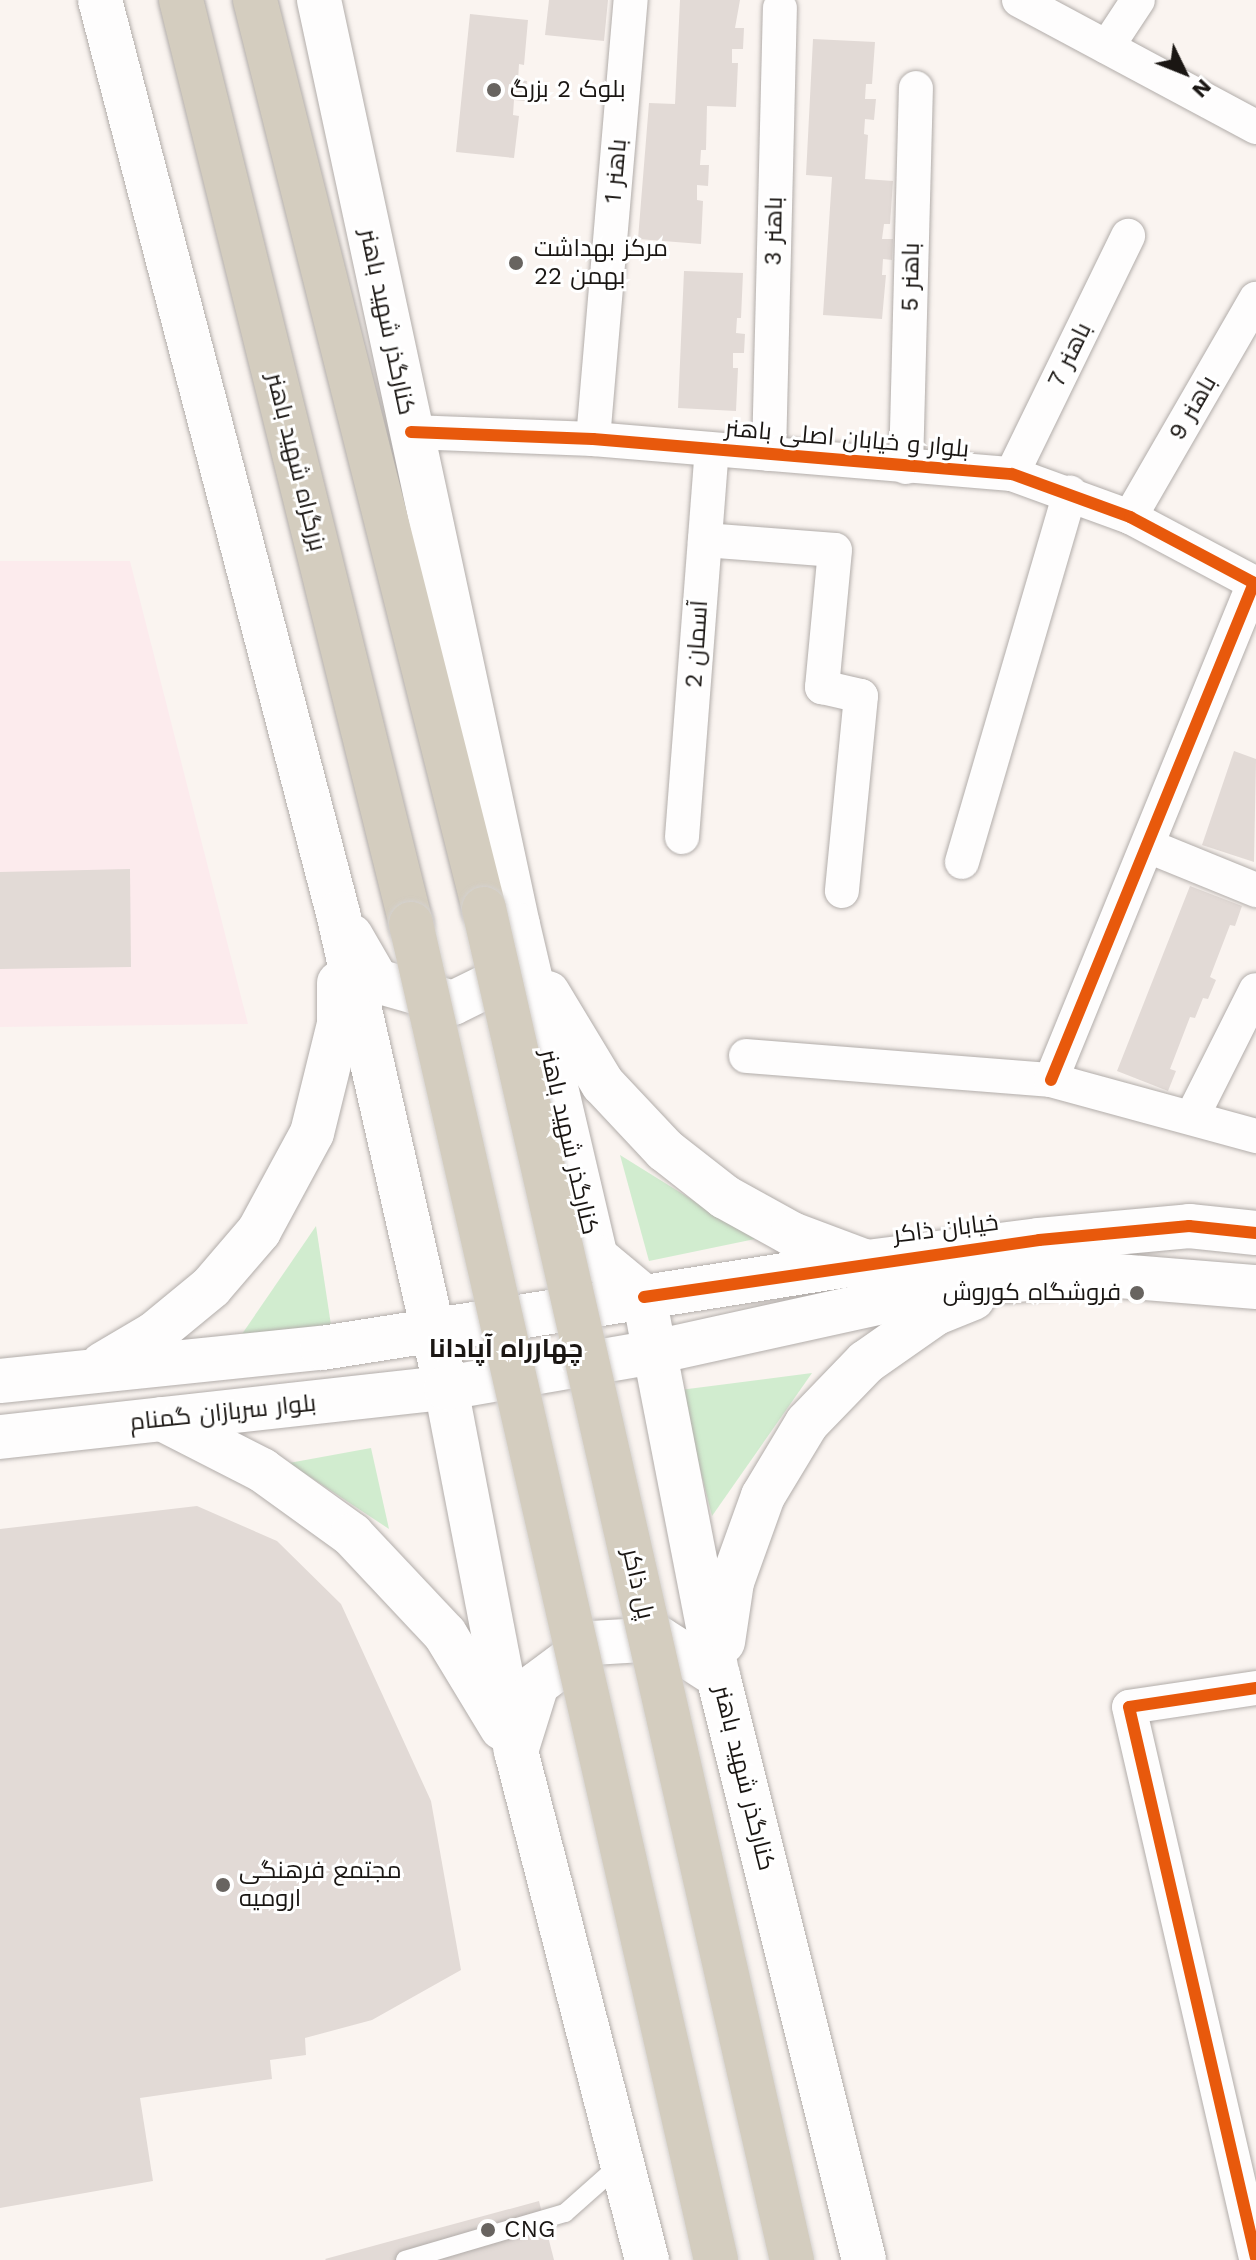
<!DOCTYPE html>
<meta charset="utf-8">
<style>
body{margin:0}
#map{position:relative;width:1256px;height:2260px;overflow:hidden;background:#faf4f0;font-family:"Work Sans",Cairo,sans-serif}
div>[style]{position:absolute}
.education>*{inset:0;background:#fcebed}
.green>*{inset:0;background:#d1eccf}
.building>*{inset:0;background:#e2dad6}
.roads{filter:drop-shadow(0 0 2px #b2adaa) drop-shadow(0 0 2px #b2adaa)}
.lane>*{height:18px;margin:-9px;padding:0 9px;transform-origin:9px;border-radius:9px;background:#fefdfd}
.street>*{height:34px;margin:-17px;padding:0 17px;transform-origin:17px;border-radius:17px;background:#fefdfd}
.secondary>*{height:44px;margin:-22px;padding:0 22px;transform-origin:22px;border-radius:22px;background:#fefdfd}
.highway>*{height:44px;margin:-22px;padding:0 22px;transform-origin:22px;border-radius:22px;background:#d4cdbf}
.bridges{filter:drop-shadow(0 0 2px #d4d1cf) drop-shadow(0 0 2px #d4d1cf)}
.highway-bridge>*{height:44px;margin:-22px;padding:0 22px;transform-origin:22px;border-radius:22px;background:#d4cdbf}
.cycleway>*{height:12px;margin:-6px;padding:0 6px;transform-origin:6px;border-radius:6px;background:#e8590c}
.dots>*{width:22px;height:22px;translate:-50% -50%;box-sizing:border-box;border:4px solid #fff;border-radius:50%}
span{translate:-50% -50%;white-space:nowrap;text-align:center;line-height:1.15;-webkit-text-stroke:6px #fff;paint-order:stroke}
.poi-label{font-size:24px;color:#1a1613}
.left{translate:0 -50%;text-align:left}
.right{translate:-100% -50%;text-align:right}
.street-label{font-size:24px;color:#1a1613}
.neighbourhood-label{font-size:26px;color:#1a1613;font-weight:700}
.north{position:absolute;left:1144px;top:32px;width:80px;height:80px;-webkit-text-stroke:6px #fff;paint-order:stroke;rotate:133deg;font-size:22px;font-weight:700;line-height:32px;text-align:center;color:#1a1613}
.north::after{content:'';display:block;margin:auto;width:28px;height:36px;background:#1a1613;clip-path:polygon(50% 0,100% 100%,50% 72%,0 100%)}
</style>
<div id="map">
<div class="education">
<i style="clip-path:polygon(0 561px,130px 561px,248px 1024px,0 1027px)"></i>
</div>
<div class="green">
<i style="clip-path:polygon(620px 1155px,755px 1239px,649px 1261px)"></i>
<i style="clip-path:polygon(316px 1226px,331px 1325px,240px 1337px)"></i>
<i style="clip-path:polygon(812px 1373px,712px 1516px,680px 1390px)"></i>
<i style="clip-path:polygon(371px 1448px,389px 1529px,289px 1463px)"></i>
</div>
<div class="building">
<i style="clip-path:polygon(549px 0,608px 0,604px 41px,545px 35px)"></i>
<i style="clip-path:polygon(680px 0,740px 0,735px 28px,744px 28px,743px 49px,732px 49px,732px 63px,738px 63px,736px 107px,707px 106px,706px 150px,701px 150px,700px 165px,709px 165px,708px 186px,697px 185px,697px 200px,703px 201px,701px 244px,638px 239px,649px 103px,675px 104px)"></i>
<i style="clip-path:polygon(470px 14px,528px 20px,524px 65px,519px 64px,518px 80px,527px 81px,525px 101px,514px 100px,513px 115px,519px 116px,514px 158px,456px 152px)"></i>
<i style="clip-path:polygon(813px 39px,875px 42px,872px 84px,866px 84px,865px 99px,876px 99px,874px 120px,865px 119px,864px 134px,868px 135px,865px 179px,893px 181px,890px 224px,884px 224px,882px 239px,893px 239px,892px 260px,883px 259px,882px 275px,886px 275px,882px 319px,823px 315px,832px 177px,806px 175px)"></i>
<i style="clip-path:polygon(684px 271px,743px 273px,741px 318px,737px 318px,736px 333px,745px 334px,744px 353px,733px 353px,733px 368px,738px 368px,736px 411px,678px 408px)"></i>
<i style="clip-path:polygon(1234px 751px,1256px 759px,1254px 862px,1202px 845px)"></i>
<i style="clip-path:polygon(130px 869px,131px 967px,0 969px,0 872px)"></i>
<i style="clip-path:polygon(1190px 886px,1242px 906px,1235px 926px,1230px 925px,1210px 977px,1216px 980px,1208px 999px,1203px 998px,1195px 1018px,1190px 1017px,1170px 1069px,1176px 1071px,1168px 1091px,1117px 1071px)"></i>
<i style="clip-path:polygon(197px 1506px,277px 1541px,341px 1604px,431px 1801px,461px 1970px,372px 2020px,305px 2038px,306px 2055px,270px 2060px,272px 2079px,140px 2098px,153px 2181px,0 2208px,0 1529px)"></i>
<i style="clip-path:polygon(539px 2201px,554px 2260px,326px 2260px,325px 2259px)"></i>
</div>
<div class="roads">
<div class="lane">
<i style="left:405px;top:2260px;width:167px;rotate:-16.4deg"></i>
<i style="left:565px;top:2213px;width:72px;rotate:-41.6deg"></i>
</div>
<div class="street">
<i style="left:1019px;top:0;width:269px;rotate:28.2deg"></i>
<i style="left:1107px;top:47px;width:56px;rotate:-56.6deg"></i>
<i style="left:411px;top:432px;width:182px;rotate:2.2deg"></i>
<i style="left:593px;top:439px;width:420px;rotate:4.8deg"></i>
<i style="left:1012px;top:474px;width:126px;rotate:20deg"></i>
<i style="left:1130px;top:517px;width:143px;rotate:28deg"></i>
<i style="left:593px;top:439px;width:441px;rotate:-85.1deg"></i>
<i style="left:769px;top:454px;width:446px;rotate:-88.6deg"></i>
<i style="left:906px;top:467px;width:379px;rotate:-88.5deg"></i>
<i style="left:1012px;top:474px;width:265px;rotate:-64deg"></i>
<i style="left:1130px;top:517px;width:252px;rotate:-60deg"></i>
<i style="left:705px;top:540px;width:130px;rotate:4.4deg"></i>
<i style="left:835px;top:550px;width:138px;rotate:95.4deg"></i>
<i style="left:822px;top:687px;width:40px;rotate:13deg"></i>
<i style="left:861px;top:696px;width:196px;rotate:95.6deg"></i>
<i style="left:682px;top:837px;width:388px;rotate:-85.6deg"></i>
<i style="left:1148px;top:846px;width:117px;rotate:22.2deg"></i>
<i style="left:962px;top:862px;width:385px;rotate:-73.7deg"></i>
<i style="left:746px;top:1056px;width:306px;rotate:4.5deg"></i>
<i style="left:1051px;top:1080px;width:213px;rotate:15.3deg"></i>
<i style="left:1051px;top:1080px;width:537px;rotate:-67.78deg"></i>
<i style="left:1192px;top:1117px;width:142px;rotate:-63.3deg"></i>
<i style="left:1256px;top:1688px;width:128px;rotate:171.5deg"></i>
<i style="left:1129px;top:1707px;width:565px;rotate:77.02deg"></i>
</div>
<div class="secondary">
<i style="left:100px;top:0;width:944px;rotate:75.39deg"></i>
<i style="left:338px;top:913px;width:487px;rotate:77.2deg"></i>
<i style="left:446px;top:1388px;width:370px;rotate:79.1deg"></i>
<i style="left:516px;top:1751px;width:526px;rotate:75.57deg"></i>
<i style="left:319px;top:0;width:946px;rotate:77.86deg"></i>
<i style="left:518px;top:925px;width:341px;rotate:76.8deg"></i>
<i style="left:596px;top:1257px;width:62px;rotate:39.8deg"></i>
<i style="left:644px;top:1297px;width:386px;rotate:79deg"></i>
<i style="left:718px;top:1676px;width:602px;rotate:75.96deg"></i>
<i style="left:351px;top:936px;width:52px;rotate:60deg"></i>
<i style="left:377px;top:981px;width:79px;rotate:16.1deg"></i>
<i style="left:453px;top:1003px;width:79px;rotate:-26.2deg"></i>
<i style="left:524px;top:968px;width:8px;rotate:-97deg"></i>
<i style="left:548px;top:993px;width:106px;rotate:58.9deg"></i>
<i style="left:603px;top:1084px;width:91px;rotate:46.8deg"></i>
<i style="left:665px;top:1150px;width:76px;rotate:38.1deg"></i>
<i style="left:725px;top:1197px;width:77px;rotate:28.9deg"></i>
<i style="left:792px;top:1234px;width:77px;rotate:20.6deg"></i>
<i style="left:103px;top:1364px;width:59px;rotate:-30.5deg"></i>
<i style="left:154px;top:1334px;width:74px;rotate:-39.5deg"></i>
<i style="left:211px;top:1287px;width:74px;rotate:-49.4deg"></i>
<i style="left:259px;top:1231px;width:111px;rotate:-61.6deg"></i>
<i style="left:312px;top:1133px;width:112px;rotate:-76.1deg"></i>
<i style="left:339px;top:1024px;width:41px;rotate:-90deg"></i>
<i style="left:0;top:1381px;width:324px;rotate:-5.9deg"></i>
<i style="left:322px;top:1348px;width:552px;rotate:-8.97deg"></i>
<i style="left:867px;top:1262px;width:173px;rotate:-7.3deg"></i>
<i style="left:1039px;top:1240px;width:151px;rotate:-5.3deg"></i>
<i style="left:1189px;top:1226px;width:67px;rotate:6deg"></i>
<i style="left:162px;top:1419px;width:112px;rotate:27deg"></i>
<i style="left:262px;top:1470px;width:111px;rotate:35.8deg"></i>
<i style="left:352px;top:1535px;width:136px;rotate:46.8deg"></i>
<i style="left:445px;top:1634px;width:110px;rotate:58.8deg"></i>
<i style="left:0;top:1437px;width:449px;rotate:-6.3deg"></i>
<i style="left:446px;top:1388px;width:212px;rotate:-9.8deg"></i>
<i style="left:655px;top:1352px;width:315px;rotate:-12.4deg"></i>
<i style="left:963px;top:1284px;width:131px;rotate:-4.4deg"></i>
<i style="left:1094px;top:1274px;width:163px;rotate:4.6deg"></i>
<i style="left:723px;top:1642px;width:61px;rotate:-81.5deg"></i>
<i style="left:732px;top:1582px;width:91px;rotate:-70.2deg"></i>
<i style="left:763px;top:1496px;width:85px;rotate:-58.9deg"></i>
<i style="left:807px;top:1423px;width:85px;rotate:-46deg"></i>
<i style="left:866px;top:1362px;width:85px;rotate:-35deg"></i>
<i style="left:936px;top:1313px;width:40px;rotate:-22deg"></i>
<i style="left:518px;top:1745px;width:64px;rotate:-72.7deg"></i>
<i style="left:537px;top:1684px;width:69px;rotate:-36.7deg"></i>
<i style="left:592px;top:1643px;width:68px;rotate:-3.4deg"></i>
<i style="left:660px;top:1639px;width:69px;rotate:32.5deg"></i>
</div>
<div class="highway">
<i style="left:181px;top:0;width:952px;rotate:76.02deg"></i>
<i style="left:255px;top:0;width:937px;rotate:75.86deg"></i>
</div>
</div>
<div class="bridges">
<div class="highway-bridge">
<i style="left:484px;top:909px;width:1386px;rotate:77.16deg"></i>
<i style="left:411px;top:924px;width:1370px;rotate:77.14deg"></i>
</div>
</div>
<div class="cycleway">
<i style="left:411px;top:432px;width:182px;rotate:2.2deg"></i>
<i style="left:593px;top:439px;width:420px;rotate:4.8deg"></i>
<i style="left:1012px;top:474px;width:126px;rotate:20deg"></i>
<i style="left:1130px;top:517px;width:143px;rotate:28deg"></i>
<i style="left:1051px;top:1080px;width:537px;rotate:-67.78deg"></i>
<i style="left:644px;top:1297px;width:399px;rotate:-8.2deg"></i>
<i style="left:1039px;top:1240px;width:151px;rotate:-5.3deg"></i>
<i style="left:1189px;top:1226px;width:67px;rotate:6deg"></i>
<i style="left:1256px;top:1688px;width:128px;rotate:171.5deg"></i>
<i style="left:1129px;top:1707px;width:565px;rotate:77.02deg"></i>
</div>
<div class="dots">
<i style="left:494px;top:90px;background:#686460"></i>
<i style="left:516px;top:263px;background:#686460"></i>
<i style="left:1137px;top:1293px;background:#686460"></i>
<i style="left:223px;top:1885px;background:#686460"></i>
<i style="left:488px;top:2230px;background:#686460"></i>
</div>
<div class="poi-label">
<span class="left" style="left:510px;top:90px">بلوک 2 بزرگ</span>
<span class="left" style="left:534px;top:263px">مرکز بهداشت<br>22 بهمن</span>
<span class="right" style="left:1121px;top:1293px">فروشگاه کوروش</span>
<span class="left" style="left:239px;top:1885px">مجتمع فرهنگی<br>ارومیه</span>
<span class="left" style="left:504px;top:2230px">CNG</span>
</div>
<div class="street-label">
<span style="left:616px;top:171px;rotate:-85deg">باهنر 1</span>
<span style="left:774px;top:231px;rotate:-89deg">باهنر 3</span>
<span style="left:911px;top:277px;rotate:-89deg">باهنر 5</span>
<span style="left:387px;top:322px;rotate:78deg">کنارگذر شهید باهنر</span>
<span style="left:1070px;top:355px;rotate:-64deg">باهنر 7</span>
<span style="left:1193px;top:408px;rotate:-60deg">باهنر 9</span>
<span style="left:847px;top:439px;rotate:5deg">بلوار و خیابان اصلی باهنر</span>
<span style="left:296px;top:462px;rotate:76deg">بزرگراه شهید باهنر</span>
<span style="left:697px;top:644px;rotate:-86deg">آسمان 2</span>
<span style="left:569px;top:1142px;rotate:77deg">کنارگذر شهید باهنر</span>
<span style="left:946px;top:1229px;rotate:-7deg">خیابان ذاکر</span>
<span style="left:223px;top:1413px;rotate:-6deg">بلوار سربازان گمنام</span>
<span style="left:638px;top:1584px;rotate:77deg">پل ذاکر</span>
<span style="left:744px;top:1778px;rotate:76deg">کنارگذر شهید باهنر</span>
</div>
<div class="neighbourhood-label">
<span style="left:506px;top:1349px">چهارراه آپادانا</span>
</div>
<div class="north">N</div>
</div>
